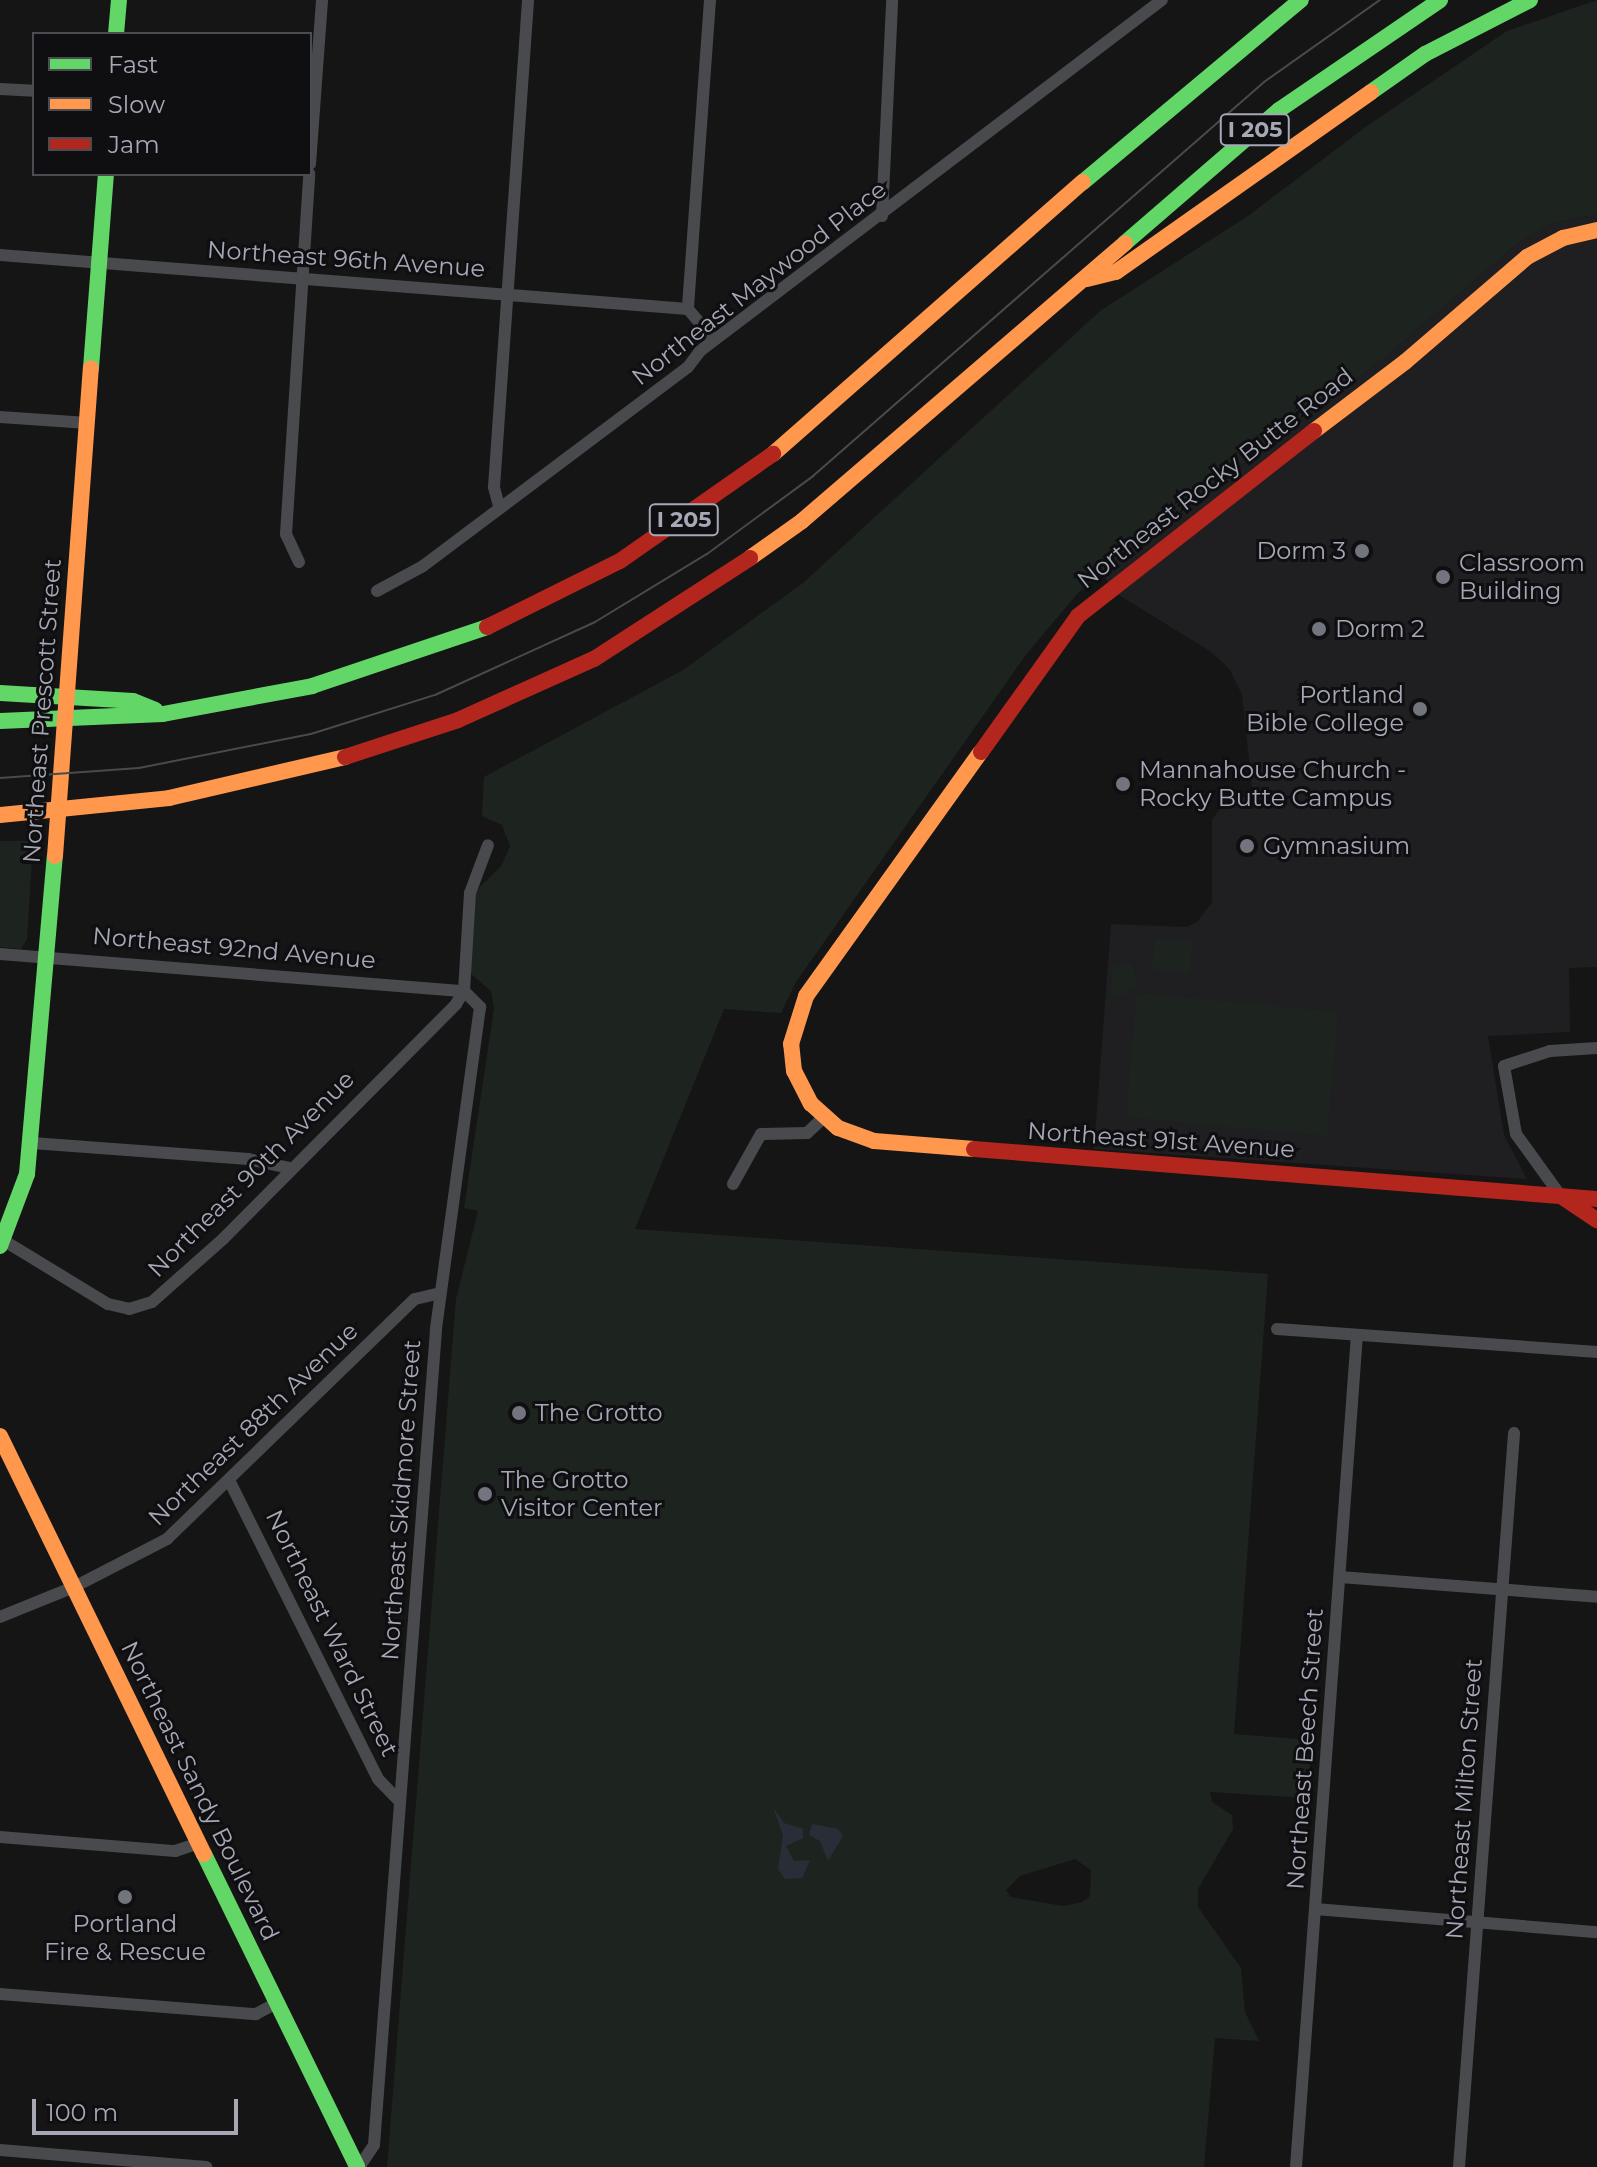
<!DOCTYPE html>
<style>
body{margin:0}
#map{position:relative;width:1597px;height:2167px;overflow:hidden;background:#151515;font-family:Montserrat,sans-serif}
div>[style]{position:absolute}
.built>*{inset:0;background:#1f1f21}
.green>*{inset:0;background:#1d241f}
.water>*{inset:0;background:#282e37}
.street>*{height:12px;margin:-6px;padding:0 6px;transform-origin:6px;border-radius:6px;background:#494a4e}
.fast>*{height:16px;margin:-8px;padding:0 8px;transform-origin:8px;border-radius:8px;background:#63d668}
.slow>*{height:16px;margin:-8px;padding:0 8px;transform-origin:8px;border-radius:8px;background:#ff974d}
.jam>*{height:16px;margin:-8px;padding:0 8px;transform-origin:8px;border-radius:8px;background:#b3261e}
.tram>*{height:2px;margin:-1px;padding:0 1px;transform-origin:1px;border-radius:1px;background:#494a4d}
.dots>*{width:22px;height:22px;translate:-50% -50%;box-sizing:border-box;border:4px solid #0f0f11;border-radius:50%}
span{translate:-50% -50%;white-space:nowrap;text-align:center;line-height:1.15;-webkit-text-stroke:6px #0f0f11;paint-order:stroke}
.shield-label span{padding:2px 6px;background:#0f0f11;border:2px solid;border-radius:6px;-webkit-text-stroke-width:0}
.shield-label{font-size:22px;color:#a6a8b6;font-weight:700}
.street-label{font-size:24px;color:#a6a8b6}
.poi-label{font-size:24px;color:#a6a8b6}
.right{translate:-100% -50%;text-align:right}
.left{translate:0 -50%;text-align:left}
.legend{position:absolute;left:32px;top:32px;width:280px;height:144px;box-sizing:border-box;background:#0f0f11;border:2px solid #4b4c53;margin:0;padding:10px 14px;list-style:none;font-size:24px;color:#a6a8b6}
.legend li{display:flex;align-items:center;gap:16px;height:40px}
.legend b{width:40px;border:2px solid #4b4c53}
.scale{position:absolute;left:32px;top:2099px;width:206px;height:36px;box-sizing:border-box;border:4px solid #a6a8b6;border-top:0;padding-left:10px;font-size:24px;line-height:28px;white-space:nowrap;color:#a6a8b6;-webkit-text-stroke:6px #0f0f11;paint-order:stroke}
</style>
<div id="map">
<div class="built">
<i style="clip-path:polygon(1597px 214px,1597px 967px,1569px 968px,1570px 1032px,1488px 1036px,1504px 1135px,1527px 1179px,1094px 1149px,1111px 924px,1187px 927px,1198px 921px,1212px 902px,1212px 819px,1229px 798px,1253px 797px,1242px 695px,1230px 670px,1210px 651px,1117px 594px,1101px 572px,1383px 359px,1518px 243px,1551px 224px)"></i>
</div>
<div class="green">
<i style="clip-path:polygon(evenodd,1597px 0,1597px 214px,1551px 224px,1518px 243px,1383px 359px,1126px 552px,1077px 594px,1025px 656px,796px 982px,781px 1013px,724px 1009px,635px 1229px,1268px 1274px,1234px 1734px,1311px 1740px,1308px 1798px,1210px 1792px,1212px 1802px,1232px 1815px,1233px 1829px,1198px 1889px,1198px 1907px,1241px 1968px,1245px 2012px,1259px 2041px,1215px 2038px,1204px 2167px,387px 2167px,456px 1299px,478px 1211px,464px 1208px,494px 1009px,491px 991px,469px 972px,476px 891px,502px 865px,510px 846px,502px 825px,482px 816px,484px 777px,683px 670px,803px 583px,1100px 311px,1248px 216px,1367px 126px,1507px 31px,1597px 0,1075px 1859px,1091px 1870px,1090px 1896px,1082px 1902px,1063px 1906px,1010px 1897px,1006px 1890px,1020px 1876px,1075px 1859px)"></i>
<i style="clip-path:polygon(0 841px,33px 841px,27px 939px,21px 949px,0 947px)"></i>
<i style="clip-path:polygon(1155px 939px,1192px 942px,1190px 973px,1152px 970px)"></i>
<i style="clip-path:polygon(1131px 964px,1139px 987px,1110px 1000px,1113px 966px)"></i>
<i style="clip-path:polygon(1137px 993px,1338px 1012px,1327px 1136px,1126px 1117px)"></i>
</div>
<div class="water">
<i style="clip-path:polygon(773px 1807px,784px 1823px,803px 1829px,803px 1838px,786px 1846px,794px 1861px,810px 1860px,802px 1878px,785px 1879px,778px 1869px,783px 1835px)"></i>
<i style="clip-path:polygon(812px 1824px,838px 1829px,843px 1836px,828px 1861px,820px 1841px,809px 1835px)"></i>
</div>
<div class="street">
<i style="left:710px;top:0;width:310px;rotate:94.1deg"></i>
<i style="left:688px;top:309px;width:40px;rotate:50deg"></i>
<i style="left:0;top:89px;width:34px;rotate:3deg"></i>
<i style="left:310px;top:164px;width:164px;rotate:-85.8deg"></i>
<i style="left:882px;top:216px;width:216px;rotate:-87.3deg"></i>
<i style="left:0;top:255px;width:690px;rotate:4.49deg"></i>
<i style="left:0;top:417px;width:88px;rotate:3.9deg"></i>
<i style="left:499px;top:506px;width:20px;rotate:-105deg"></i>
<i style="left:494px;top:487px;width:488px;rotate:-86deg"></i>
<i style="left:299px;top:562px;width:31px;rotate:-115deg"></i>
<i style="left:286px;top:534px;width:361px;rotate:-86.3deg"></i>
<i style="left:377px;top:591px;width:52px;rotate:-28.5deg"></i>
<i style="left:423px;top:566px;width:331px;rotate:-36.9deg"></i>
<i style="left:688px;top:367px;width:20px;rotate:-53deg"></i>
<i style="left:700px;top:351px;width:580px;rotate:-37.23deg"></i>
<i style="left:0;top:954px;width:465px;rotate:4.6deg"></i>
<i style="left:464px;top:991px;width:23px;rotate:45deg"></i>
<i style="left:480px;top:1007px;width:326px;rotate:97.8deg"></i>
<i style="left:436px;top:1330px;width:817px;rotate:94.35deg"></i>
<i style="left:374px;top:2145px;width:27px;rotate:124deg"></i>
<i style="left:32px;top:1143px;width:217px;rotate:4.2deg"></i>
<i style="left:248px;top:1159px;width:43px;rotate:12.1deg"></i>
<i style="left:733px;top:1184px;width:57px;rotate:-60.8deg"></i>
<i style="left:761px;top:1134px;width:46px;rotate:-1.2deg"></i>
<i style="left:807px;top:1133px;width:22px;rotate:-43deg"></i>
<i style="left:1560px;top:1195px;width:75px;rotate:-125.8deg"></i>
<i style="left:1516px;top:1134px;width:69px;rotate:-100deg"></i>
<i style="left:1504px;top:1066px;width:48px;rotate:-18.1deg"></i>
<i style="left:1550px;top:1051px;width:47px;rotate:-3.7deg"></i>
<i style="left:3px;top:1240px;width:123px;rotate:31.4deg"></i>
<i style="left:108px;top:1304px;width:22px;rotate:13deg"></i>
<i style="left:129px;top:1309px;width:24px;rotate:-17deg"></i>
<i style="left:152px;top:1302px;width:95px;rotate:-41.6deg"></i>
<i style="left:223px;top:1239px;width:331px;rotate:-45.2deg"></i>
<i style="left:456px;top:1004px;width:15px;rotate:-58deg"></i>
<i style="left:464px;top:991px;width:98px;rotate:-86.5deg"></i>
<i style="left:470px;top:893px;width:51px;rotate:-69.4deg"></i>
<i style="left:1277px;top:1329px;width:321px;rotate:4.1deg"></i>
<i style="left:230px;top:1482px;width:332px;rotate:63.5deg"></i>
<i style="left:378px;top:1779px;width:30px;rotate:46deg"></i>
<i style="left:1340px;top:1577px;width:258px;rotate:4.4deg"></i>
<i style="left:0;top:1617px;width:80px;rotate:-22.1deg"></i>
<i style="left:74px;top:1587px;width:105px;rotate:-27.3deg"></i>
<i style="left:167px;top:1539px;width:345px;rotate:-44.1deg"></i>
<i style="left:415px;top:1299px;width:26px;rotate:-13deg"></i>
<i style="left:0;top:1837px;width:176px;rotate:4.6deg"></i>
<i style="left:175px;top:1851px;width:25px;rotate:-18deg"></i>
<i style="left:1315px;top:1909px;width:283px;rotate:4.7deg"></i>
<i style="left:0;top:1994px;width:257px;rotate:4.5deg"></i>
<i style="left:256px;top:2014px;width:24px;rotate:-28deg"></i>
<i style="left:0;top:2150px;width:207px;rotate:4.7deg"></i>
<i style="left:1296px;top:2167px;width:834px;rotate:-85.81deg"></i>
<i style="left:1459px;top:2167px;width:736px;rotate:-85.71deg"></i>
</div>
<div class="fast">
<i style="left:116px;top:34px;width:34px;rotate:-85deg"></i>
<i style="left:1371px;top:92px;width:66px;rotate:-35.1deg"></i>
<i style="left:1425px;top:54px;width:118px;rotate:-27.2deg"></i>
<i style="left:1083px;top:182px;width:284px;rotate:-39.9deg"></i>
<i style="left:1125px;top:243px;width:203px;rotate:-40.8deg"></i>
<i style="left:1279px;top:110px;width:195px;rotate:-34.3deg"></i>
<i style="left:91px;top:368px;width:195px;rotate:-85.6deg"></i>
<i style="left:0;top:693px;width:133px;rotate:3.4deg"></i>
<i style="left:133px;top:701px;width:24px;rotate:22deg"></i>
<i style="left:0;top:721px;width:163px;rotate:-2.5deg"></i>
<i style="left:163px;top:714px;width:152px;rotate:-10.6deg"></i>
<i style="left:312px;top:686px;width:185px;rotate:-18.6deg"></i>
<i style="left:0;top:1246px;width:77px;rotate:-69.4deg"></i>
<i style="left:27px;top:1174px;width:319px;rotate:-85deg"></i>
<i style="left:204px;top:1854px;width:348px;rotate:63.9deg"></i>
</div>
<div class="slow">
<i style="left:1087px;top:279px;width:30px;rotate:-14deg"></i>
<i style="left:1116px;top:272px;width:312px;rotate:-35.2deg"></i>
<i style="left:1314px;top:431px;width:114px;rotate:-37.2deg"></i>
<i style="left:1405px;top:362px;width:161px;rotate:-40.7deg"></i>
<i style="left:1527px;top:257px;width:41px;rotate:-27.8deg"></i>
<i style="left:1563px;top:238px;width:35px;rotate:-13deg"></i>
<i style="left:773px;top:454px;width:412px;rotate:-41.3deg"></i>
<i style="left:750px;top:558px;width:64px;rotate:-35.4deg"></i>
<i style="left:802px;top:521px;width:426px;rotate:-40.7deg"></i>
<i style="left:0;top:815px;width:170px;rotate:-5.7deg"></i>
<i style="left:169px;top:798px;width:181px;rotate:-13.1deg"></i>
<i style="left:55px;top:856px;width:489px;rotate:-85.8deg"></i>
<i style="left:974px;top:1149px;width:100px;rotate:-175.4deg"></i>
<i style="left:874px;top:1141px;width:38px;rotate:-160deg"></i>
<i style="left:838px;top:1128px;width:36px;rotate:-138deg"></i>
<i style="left:811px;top:1104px;width:37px;rotate:-117deg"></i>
<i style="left:794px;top:1071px;width:27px;rotate:-96deg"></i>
<i style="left:791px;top:1044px;width:50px;rotate:-72.6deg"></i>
<i style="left:806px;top:996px;width:300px;rotate:-54.4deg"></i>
<i style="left:0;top:1436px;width:465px;rotate:64deg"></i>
</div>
<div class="jam">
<i style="left:487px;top:627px;width:148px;rotate:-26.4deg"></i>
<i style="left:620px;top:561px;width:187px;rotate:-35deg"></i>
<i style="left:981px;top:752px;width:167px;rotate:-54.5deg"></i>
<i style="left:1078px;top:616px;width:300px;rotate:-38.1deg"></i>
<i style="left:345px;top:757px;width:119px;rotate:-18.1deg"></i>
<i style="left:458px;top:720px;width:149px;rotate:-24.2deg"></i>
<i style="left:594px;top:659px;width:186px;rotate:-32.9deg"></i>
<i style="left:974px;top:1149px;width:625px;rotate:4.59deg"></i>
<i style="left:1564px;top:1198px;width:40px;rotate:34deg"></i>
</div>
<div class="tram">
<i style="left:0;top:778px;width:139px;rotate:-4.1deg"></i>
<i style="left:139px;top:768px;width:175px;rotate:-11.2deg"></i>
<i style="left:311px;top:734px;width:130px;rotate:-17.5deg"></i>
<i style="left:435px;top:695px;width:176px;rotate:-24.5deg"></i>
<i style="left:595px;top:622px;width:131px;rotate:-31.3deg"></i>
<i style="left:707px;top:554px;width:132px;rotate:-36.3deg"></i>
<i style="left:813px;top:476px;width:599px;rotate:-41.14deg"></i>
<i style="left:1264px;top:82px;width:142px;rotate:-35.3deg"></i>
</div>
<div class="dots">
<i style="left:1362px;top:551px;background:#73757e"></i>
<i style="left:1443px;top:577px;background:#73757e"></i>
<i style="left:1319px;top:629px;background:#73757e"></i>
<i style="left:1420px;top:709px;background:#73757e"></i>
<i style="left:1123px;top:784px;background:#73757e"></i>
<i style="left:1247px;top:846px;background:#73757e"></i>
<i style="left:519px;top:1413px;background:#73757e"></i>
<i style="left:485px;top:1494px;background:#73757e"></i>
<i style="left:125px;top:1897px;background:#73757e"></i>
</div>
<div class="shield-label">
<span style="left:1255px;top:130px">I 205</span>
<span style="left:684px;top:520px">I 205</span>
</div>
<div class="street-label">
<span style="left:346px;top:259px;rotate:4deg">Northeast 96th Avenue</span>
<span style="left:759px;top:283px;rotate:-38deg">Northeast Maywood Place</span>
<span style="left:1215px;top:478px;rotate:-38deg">Northeast Rocky Butte Road</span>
<span style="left:42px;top:711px;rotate:-86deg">Northeast Prescott Street</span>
<span style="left:234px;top:948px;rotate:5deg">Northeast 92nd Avenue</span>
<span style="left:1161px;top:1140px;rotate:4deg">Northeast 91st Avenue</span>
<span style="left:251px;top:1174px;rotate:-45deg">Northeast 90th Avenue</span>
<span style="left:253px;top:1424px;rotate:-44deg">Northeast 88th Avenue</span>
<span style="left:401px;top:1500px;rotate:-86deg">Northeast Skidmore Street</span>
<span style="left:332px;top:1633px;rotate:64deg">Northeast Ward Street</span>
<span style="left:1305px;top:1749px;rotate:-86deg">Northeast Beech Street</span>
<span style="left:200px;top:1791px;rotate:64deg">Northeast Sandy Boulevard</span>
<span style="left:1464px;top:1799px;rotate:-86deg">Northeast Milton Street</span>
</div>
<div class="poi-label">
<span class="right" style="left:1346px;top:551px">Dorm 3</span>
<span class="left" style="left:1459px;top:577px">Classroom<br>Building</span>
<span class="left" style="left:1335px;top:629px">Dorm 2</span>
<span class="right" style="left:1404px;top:709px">Portland<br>Bible College</span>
<span class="left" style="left:1139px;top:784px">Mannahouse Church -<br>Rocky Butte Campus</span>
<span class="left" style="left:1263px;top:846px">Gymnasium</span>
<span class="left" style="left:535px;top:1413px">The Grotto</span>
<span class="left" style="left:501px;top:1494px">The Grotto<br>Visitor Center</span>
<span style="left:125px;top:1938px">Portland<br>Fire &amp; Rescue</span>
</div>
<ul class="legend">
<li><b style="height:10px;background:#63d668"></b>Fast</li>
<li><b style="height:10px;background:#ff974d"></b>Slow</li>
<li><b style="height:10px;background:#b3261e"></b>Jam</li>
</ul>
<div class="scale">100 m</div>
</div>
